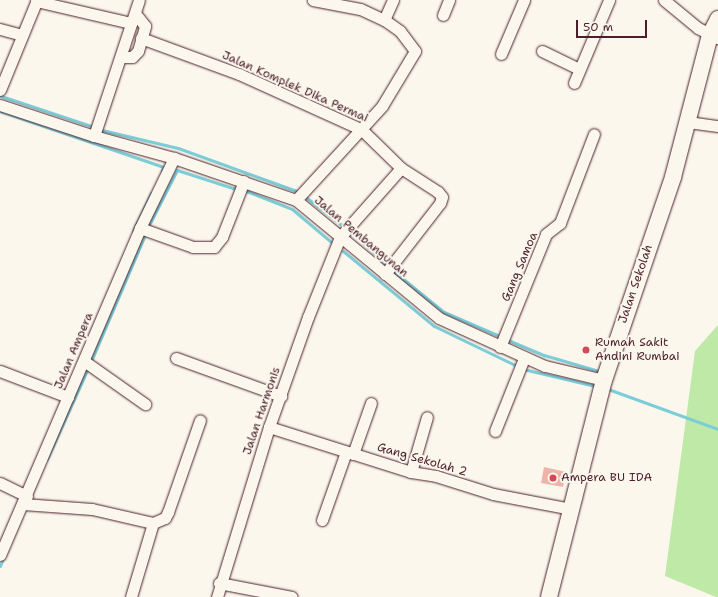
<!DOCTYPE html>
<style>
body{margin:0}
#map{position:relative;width:718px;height:597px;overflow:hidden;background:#fbf7ec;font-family:"Shantell Sans",sans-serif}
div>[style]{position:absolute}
.green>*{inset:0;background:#bee9a6}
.stream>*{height:3px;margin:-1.5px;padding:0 1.5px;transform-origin:1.5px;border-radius:1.5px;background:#7dcdd8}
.building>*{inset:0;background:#eeb4a9}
.roads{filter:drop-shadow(0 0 1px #4a1f2b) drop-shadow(0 0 1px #4a1f2b)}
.street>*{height:11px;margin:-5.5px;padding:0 5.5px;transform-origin:5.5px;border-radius:5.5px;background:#fbf7ec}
.secondary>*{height:16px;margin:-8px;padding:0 8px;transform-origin:8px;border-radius:8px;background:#fbf7ec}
.dots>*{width:11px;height:11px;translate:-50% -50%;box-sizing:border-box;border:2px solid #fbf7ec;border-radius:50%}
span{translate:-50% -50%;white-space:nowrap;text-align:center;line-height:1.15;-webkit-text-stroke:4px #fbf7ec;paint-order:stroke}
.street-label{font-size:12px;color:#4a1f2b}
.poi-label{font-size:12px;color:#4a1f2b}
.left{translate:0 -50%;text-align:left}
.scale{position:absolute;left:576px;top:20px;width:71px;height:18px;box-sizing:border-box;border:2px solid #4a1f2b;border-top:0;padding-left:5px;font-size:12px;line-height:14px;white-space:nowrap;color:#4a1f2b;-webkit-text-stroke:3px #fbf7ec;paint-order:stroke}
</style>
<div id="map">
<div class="green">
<i style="clip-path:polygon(718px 325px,718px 597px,716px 597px,665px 576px,695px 351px)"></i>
</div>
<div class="stream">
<i style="left:1px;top:96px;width:98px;rotate:18.4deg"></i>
<i style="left:0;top:111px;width:173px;rotate:18.9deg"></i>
<i style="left:164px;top:167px;width:4px;rotate:124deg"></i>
<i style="left:102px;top:130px;width:78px;rotate:13.3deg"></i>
<i style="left:178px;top:148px;width:127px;rotate:19.9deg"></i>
<i style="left:246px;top:191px;width:49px;rotate:21.4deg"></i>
<i style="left:292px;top:209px;width:51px;rotate:40.2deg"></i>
<i style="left:307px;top:198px;width:46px;rotate:37.9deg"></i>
<i style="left:149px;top:225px;width:62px;rotate:-63deg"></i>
<i style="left:177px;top:170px;width:62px;rotate:17.9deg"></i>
<i style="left:133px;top:231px;width:42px;rotate:-64.7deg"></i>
<i style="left:350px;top:231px;width:52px;rotate:42.6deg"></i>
<i style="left:343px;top:251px;width:118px;rotate:39.5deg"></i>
<i style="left:434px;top:326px;width:92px;rotate:25.7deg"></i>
<i style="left:391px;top:269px;width:68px;rotate:39.1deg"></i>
<i style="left:444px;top:312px;width:61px;rotate:23.2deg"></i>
<i style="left:508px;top:340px;width:39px;rotate:23deg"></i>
<i style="left:544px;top:355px;width:57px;rotate:16.2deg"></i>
<i style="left:92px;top:359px;width:135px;rotate:-66.9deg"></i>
<i style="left:523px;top:369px;width:74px;rotate:13.3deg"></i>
<i style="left:608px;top:389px;width:117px;rotate:20deg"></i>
<i style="left:47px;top:459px;width:100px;rotate:-65.7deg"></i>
<i style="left:0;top:566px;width:11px;rotate:-68deg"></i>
</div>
<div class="building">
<i style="clip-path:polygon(544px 467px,566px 472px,563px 487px,541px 483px)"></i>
</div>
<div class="roads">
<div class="street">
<i style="left:664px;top:0;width:44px;rotate:39.5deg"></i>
<i style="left:698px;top:28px;width:22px;rotate:27deg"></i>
<i style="left:36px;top:1px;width:98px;rotate:13deg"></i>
<i style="left:443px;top:15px;width:16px;rotate:-68deg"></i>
<i style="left:384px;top:20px;width:22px;rotate:-66deg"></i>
<i style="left:0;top:29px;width:23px;rotate:15deg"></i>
<i style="left:141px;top:38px;width:104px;rotate:20.2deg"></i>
<i style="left:239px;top:74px;width:134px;rotate:24.3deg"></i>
<i style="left:361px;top:129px;width:56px;rotate:44.3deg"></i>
<i style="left:401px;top:168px;width:44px;rotate:33deg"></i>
<i style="left:438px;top:192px;width:6px;rotate:51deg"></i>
<i style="left:442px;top:197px;width:6px;rotate:108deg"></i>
<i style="left:440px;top:203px;width:90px;rotate:127.8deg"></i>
<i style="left:542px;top:51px;width:41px;rotate:25.9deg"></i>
<i style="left:501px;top:54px;width:59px;rotate:-66.9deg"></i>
<i style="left:121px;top:57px;width:11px"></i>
<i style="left:132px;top:57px;width:8px;rotate:-45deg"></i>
<i style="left:138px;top:51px;width:26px;rotate:-74deg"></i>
<i style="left:145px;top:26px;width:16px;rotate:-128deg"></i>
<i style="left:574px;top:83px;width:90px;rotate:-67.1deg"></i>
<i style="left:0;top:90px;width:97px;rotate:-67.7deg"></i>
<i style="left:0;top:105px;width:99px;rotate:18.3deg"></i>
<i style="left:94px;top:136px;width:83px;rotate:15.4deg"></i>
<i style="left:174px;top:158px;width:129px;rotate:19deg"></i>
<i style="left:296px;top:200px;width:185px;rotate:39.5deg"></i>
<i style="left:439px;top:318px;width:116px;rotate:24.4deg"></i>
<i style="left:545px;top:366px;width:61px;rotate:13.3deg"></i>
<i style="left:688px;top:122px;width:30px;rotate:8deg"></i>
<i style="left:94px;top:136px;width:143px;rotate:-71.7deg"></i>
<i style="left:296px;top:200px;width:127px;rotate:-47.5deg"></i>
<i style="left:382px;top:106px;width:64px;rotate:-59deg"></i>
<i style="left:415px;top:51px;width:25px;rotate:-127deg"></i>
<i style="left:400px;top:31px;width:19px;rotate:-145deg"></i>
<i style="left:384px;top:20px;width:26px;rotate:-155deg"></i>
<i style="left:360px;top:9px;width:48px;rotate:-169.2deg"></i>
<i style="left:140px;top:228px;width:56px;rotate:19.7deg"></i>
<i style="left:193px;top:247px;width:21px"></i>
<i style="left:214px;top:247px;width:13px;rotate:-51deg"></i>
<i style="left:222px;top:237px;width:60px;rotate:-68.6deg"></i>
<i style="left:500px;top:347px;width:122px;rotate:-67.8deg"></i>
<i style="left:546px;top:234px;width:18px;rotate:-38deg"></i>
<i style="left:560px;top:223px;width:95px;rotate:-69.1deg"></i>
<i style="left:176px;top:358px;width:112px;rotate:19.9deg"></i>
<i style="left:84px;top:361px;width:75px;rotate:35.2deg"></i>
<i style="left:0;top:371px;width:73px;rotate:20.9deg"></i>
<i style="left:269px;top:427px;width:149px;rotate:17.6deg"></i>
<i style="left:411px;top:472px;width:25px;rotate:9deg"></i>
<i style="left:436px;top:476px;width:60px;rotate:17.5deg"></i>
<i style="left:493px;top:494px;width:79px;rotate:10.9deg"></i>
<i style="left:495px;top:431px;width:79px;rotate:-68.3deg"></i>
<i style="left:353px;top:454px;width:54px;rotate:-70.6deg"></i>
<i style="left:411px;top:472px;width:57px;rotate:-73.8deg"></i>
<i style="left:0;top:483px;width:30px;rotate:26deg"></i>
<i style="left:23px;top:504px;width:69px;rotate:4.1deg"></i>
<i style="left:92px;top:509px;width:63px;rotate:12.9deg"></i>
<i style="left:153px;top:523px;width:77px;rotate:106.6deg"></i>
<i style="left:322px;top:520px;width:72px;rotate:-70.6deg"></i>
<i style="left:153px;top:523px;width:13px;rotate:-23deg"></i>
<i style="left:165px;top:518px;width:7px;rotate:-63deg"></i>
<i style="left:168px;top:512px;width:97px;rotate:-70.8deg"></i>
<i style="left:0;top:555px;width:356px;rotate:-66.8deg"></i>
<i style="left:140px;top:228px;width:78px;rotate:-64.1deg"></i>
<i style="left:219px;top:583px;width:74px;rotate:10.9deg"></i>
<i style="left:217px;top:597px;width:178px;rotate:-73deg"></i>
<i style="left:269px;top:427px;width:117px;rotate:-70.5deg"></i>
<i style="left:308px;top:317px;width:86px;rotate:-68.2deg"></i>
<i style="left:340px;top:237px;width:92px;rotate:-48.5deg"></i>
</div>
<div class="secondary">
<i style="left:549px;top:597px;width:224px;rotate:-75.8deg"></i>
<i style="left:604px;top:380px;width:214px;rotate:-71.2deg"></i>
<i style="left:673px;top:177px;width:147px;rotate:-75.4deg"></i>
<i style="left:710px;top:35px;width:18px;rotate:-63deg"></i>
</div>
</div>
<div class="dots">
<i style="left:586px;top:350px;background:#d1495b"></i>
<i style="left:553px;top:478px;background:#d1495b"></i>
</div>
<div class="street-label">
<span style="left:295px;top:87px;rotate:24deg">Jalan Komplek Dika Permai</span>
<span style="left:361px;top:237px;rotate:40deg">Jalan Pembangunan</span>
<span style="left:520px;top:267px;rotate:-67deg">Gang Samoa</span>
<span style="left:636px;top:284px;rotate:-71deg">Jalan Sekolah</span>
<span style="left:74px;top:351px;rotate:-67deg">Jalan Ampera</span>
<span style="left:262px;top:411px;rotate:-71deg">Jalan Harmonis</span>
<span style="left:422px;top:460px;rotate:16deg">Gang Sekolah 2</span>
</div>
<div class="poi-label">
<span class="left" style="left:595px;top:350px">Rumah Sakit<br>Andini Rumbai</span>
<span class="left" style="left:561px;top:478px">Ampera BU IDA</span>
</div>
<div class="scale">50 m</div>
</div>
